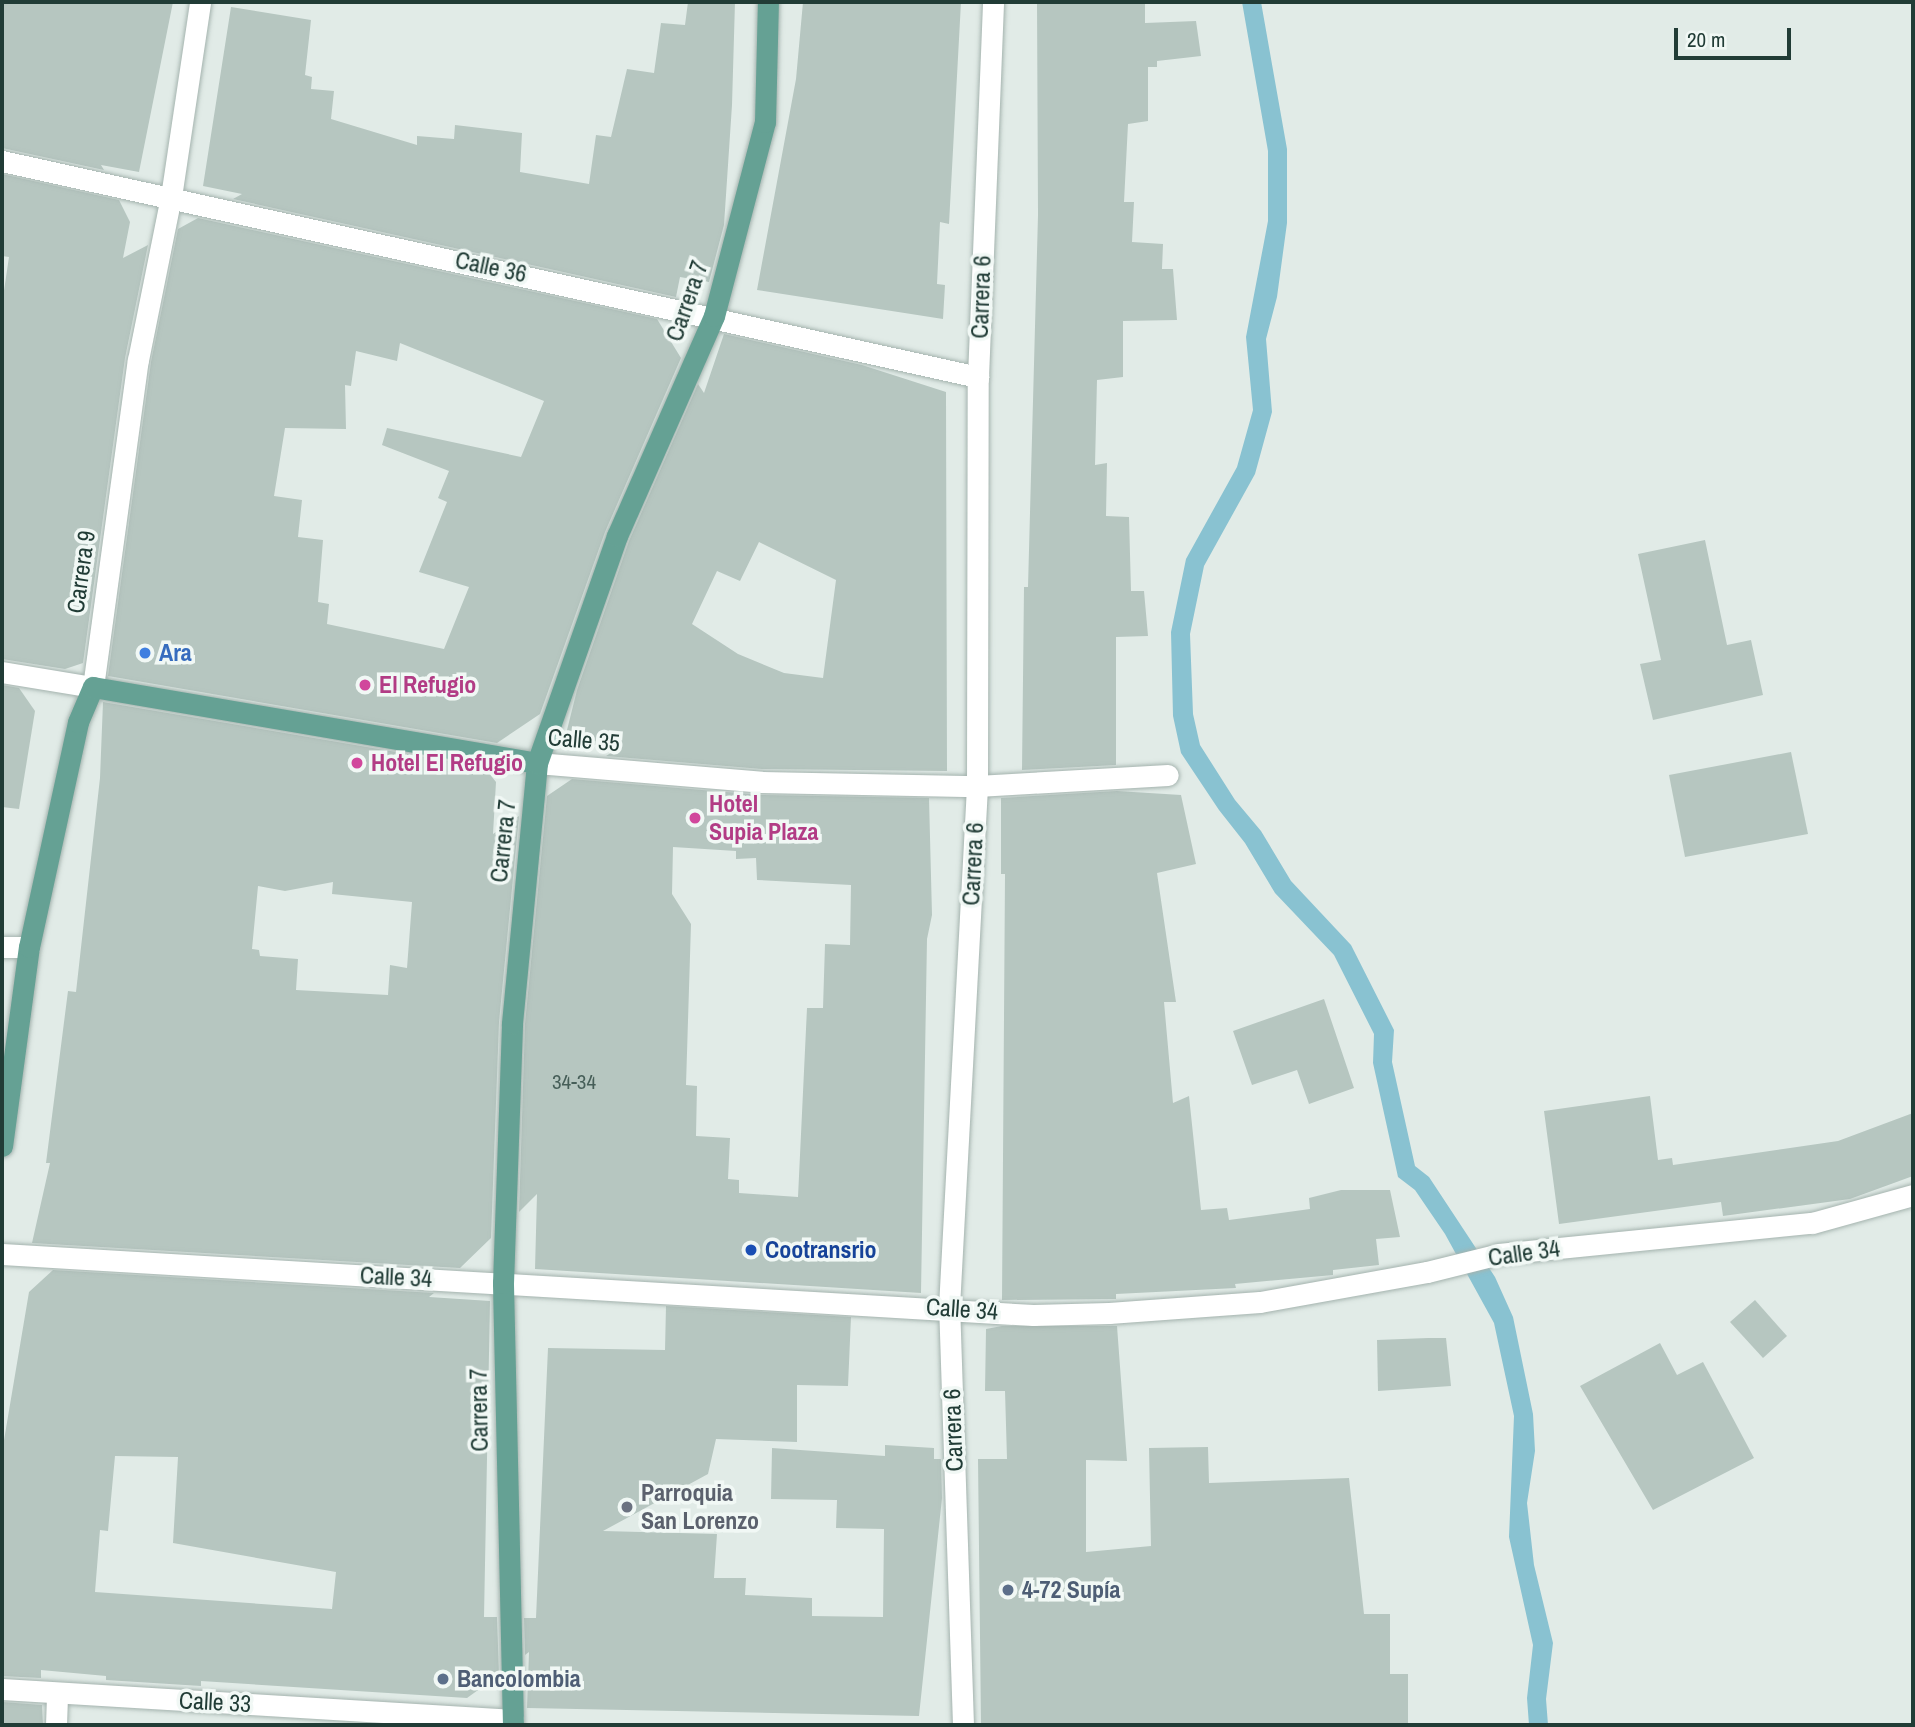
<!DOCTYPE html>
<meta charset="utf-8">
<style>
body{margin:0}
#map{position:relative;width:1915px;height:1727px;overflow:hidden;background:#e1ebe7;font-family:"Archivo Narrow",sans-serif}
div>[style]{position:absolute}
.water>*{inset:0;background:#89c2d1}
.building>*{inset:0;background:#b6c6c0}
.roads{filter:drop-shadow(0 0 2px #a4b3ae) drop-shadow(0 0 2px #a4b3ae)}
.minor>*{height:21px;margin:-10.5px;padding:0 10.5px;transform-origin:10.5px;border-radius:10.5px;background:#fff}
.major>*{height:21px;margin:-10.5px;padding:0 10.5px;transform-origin:10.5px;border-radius:10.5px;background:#65a194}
.dots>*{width:19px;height:19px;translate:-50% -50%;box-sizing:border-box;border:4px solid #f1f8f5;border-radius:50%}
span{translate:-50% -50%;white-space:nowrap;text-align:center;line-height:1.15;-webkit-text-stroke:7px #f1f8f5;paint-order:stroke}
.number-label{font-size:21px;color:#465e58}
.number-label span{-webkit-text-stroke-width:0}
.street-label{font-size:24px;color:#213c36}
.shop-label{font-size:24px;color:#366cbe;font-weight:700}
.left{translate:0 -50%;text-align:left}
.hotel-label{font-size:24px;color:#b23c85;font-weight:700}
.transit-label{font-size:24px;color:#164399;font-weight:700}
.worship-label{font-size:24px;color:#5b616d;font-weight:700}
.service-label{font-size:24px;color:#4e5e75;font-weight:700}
.frame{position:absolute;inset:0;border:4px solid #213c36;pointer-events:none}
.scale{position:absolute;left:1674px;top:28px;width:117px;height:32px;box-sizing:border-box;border:4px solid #213c36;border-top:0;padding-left:9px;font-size:21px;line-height:24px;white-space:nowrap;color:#213c36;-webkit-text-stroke:5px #f1f8f5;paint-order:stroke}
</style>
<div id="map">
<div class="water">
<i style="clip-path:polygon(1242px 2px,1261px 2px,1287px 149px,1287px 223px,1277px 297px,1266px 339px,1272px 412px,1255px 474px,1204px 566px,1190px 634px,1193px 714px,1200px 745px,1235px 800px,1261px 831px,1291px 881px,1351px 945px,1394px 1030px,1392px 1062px,1415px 1166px,1429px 1177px,1495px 1277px,1513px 1317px,1533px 1414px,1535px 1451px,1527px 1503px,1534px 1565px,1553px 1643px,1546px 1699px,1548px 1725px,1529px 1725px,1527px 1698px,1533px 1645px,1509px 1537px,1514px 1416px,1494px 1323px,1445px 1234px,1415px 1190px,1398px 1177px,1373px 1063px,1374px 1034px,1334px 955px,1275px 893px,1245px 843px,1219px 810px,1181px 753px,1173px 716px,1171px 632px,1186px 559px,1237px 467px,1253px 410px,1246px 337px,1268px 221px,1268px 151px)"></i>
</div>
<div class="building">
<i style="clip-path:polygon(2px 2px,173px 2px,139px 172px,101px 165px,104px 170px,2px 148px)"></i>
<i style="clip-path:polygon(688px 2px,735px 2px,732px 105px,724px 225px,709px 282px,680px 277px,676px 297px,233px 199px,242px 194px,203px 186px,231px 7px,311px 20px,305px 75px,312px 77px,311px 89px,334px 91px,331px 119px,417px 145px,417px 136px,454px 139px,455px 125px,522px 133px,520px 172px,589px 184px,596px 135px,611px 137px,627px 69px,654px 73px,661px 23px,685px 25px)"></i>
<i style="clip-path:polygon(803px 2px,961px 2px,949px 224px,940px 222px,937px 284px,945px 285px,943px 319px,757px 290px,796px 79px)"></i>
<i style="clip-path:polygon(1037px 2px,1145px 2px,1145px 23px,1196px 21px,1201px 56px,1157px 61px,1157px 67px,1148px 67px,1148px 121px,1128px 124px,1124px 202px,1134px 202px,1132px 242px,1163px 244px,1162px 269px,1173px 269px,1177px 320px,1123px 321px,1123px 377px,1097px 380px,1095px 465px,1107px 463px,1106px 516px,1129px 517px,1131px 591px,1144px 591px,1148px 636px,1116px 637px,1116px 765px,1022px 770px,1024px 587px,1028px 587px,1038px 215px)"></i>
<i style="clip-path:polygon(2px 174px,119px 200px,130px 222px,123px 258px,148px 245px,125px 358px,83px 663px,65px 669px,2px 659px,2px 304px,9px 257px,2px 256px)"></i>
<i style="clip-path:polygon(evenodd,198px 218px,657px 319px,681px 358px,605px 532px,540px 714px,497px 743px,108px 676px,151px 362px,178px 229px,198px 218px,400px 343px,544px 401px,521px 457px,387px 428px,382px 445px,449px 471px,438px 498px,447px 502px,419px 572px,469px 587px,444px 649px,327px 624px,329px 604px,318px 602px,323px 540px,298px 537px,302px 500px,274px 496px,285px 428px,346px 429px,345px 385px,351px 386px,356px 351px,397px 361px,400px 343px)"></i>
<i style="clip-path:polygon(evenodd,724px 334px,862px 365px,946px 392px,947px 771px,762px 769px,606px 756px,620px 747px,564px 742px,577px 690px,629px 541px,698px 384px,704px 393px,724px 334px,759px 542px,836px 580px,823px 678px,784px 673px,738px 654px,692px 624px,717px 571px,740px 581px,759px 542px)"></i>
<i style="clip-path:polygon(1705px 540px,1727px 645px,1751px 640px,1763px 695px,1653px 720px,1640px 664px,1661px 660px,1638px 554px)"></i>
<i style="clip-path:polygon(2px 685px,19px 688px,35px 711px,19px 809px,2px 807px)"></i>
<i style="clip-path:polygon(evenodd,103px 702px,484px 767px,496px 782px,493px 834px,519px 816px,499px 1022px,491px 1238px,460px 1268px,32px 1243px,50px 1163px,46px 1163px,68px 991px,76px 992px,100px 778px,103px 702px,333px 882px,332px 894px,412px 902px,407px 968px,390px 965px,388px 995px,296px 990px,298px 959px,260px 956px,259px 950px,252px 949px,258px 886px,285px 891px,333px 882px)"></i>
<i style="clip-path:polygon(1791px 752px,1808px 834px,1685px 857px,1669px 775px)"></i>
<i style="clip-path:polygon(evenodd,572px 779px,761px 795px,929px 798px,932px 915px,927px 939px,921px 1293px,535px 1269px,537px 1194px,519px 1212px,525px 1024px,547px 796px,572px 779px,673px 847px,736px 851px,736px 859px,756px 858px,757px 880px,851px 885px,850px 945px,825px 944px,823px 1008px,807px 1008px,798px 1197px,739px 1193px,739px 1180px,728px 1179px,730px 1138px,696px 1136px,697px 1086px,686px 1085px,691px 924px,672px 894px,673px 847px)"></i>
<i style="clip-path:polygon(1117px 791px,1181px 795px,1196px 864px,1157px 873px,1176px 1002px,1164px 1002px,1173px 1103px,1189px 1096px,1201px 1210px,1227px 1208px,1229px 1220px,1310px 1209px,1309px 1198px,1341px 1190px,1390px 1190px,1400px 1237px,1376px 1239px,1379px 1265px,1333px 1270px,1333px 1275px,1235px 1284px,1236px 1288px,1116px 1294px,1116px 1299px,1002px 1300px,1005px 874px,1001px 874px,1001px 798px)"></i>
<i style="clip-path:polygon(1324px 999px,1354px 1088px,1309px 1104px,1297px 1070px,1252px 1085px,1233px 1031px)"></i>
<i style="clip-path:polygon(1650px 1096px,1658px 1160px,1672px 1158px,1673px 1165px,1838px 1141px,1913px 1113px,1913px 1176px,1850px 1199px,1723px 1216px,1721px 1202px,1559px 1224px,1544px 1111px)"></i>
<i style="clip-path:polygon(evenodd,53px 1270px,434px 1293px,429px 1297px,490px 1301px,484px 1617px,497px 1617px,499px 1675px,467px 1698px,201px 1681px,201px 1686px,106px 1680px,106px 1676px,41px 1670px,41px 1678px,2px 1676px,2px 1452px,29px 1292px,53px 1270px,115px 1456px,178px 1457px,173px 1543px,336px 1572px,332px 1609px,95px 1592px,100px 1530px,108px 1531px,115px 1456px)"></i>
<i style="clip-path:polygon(1755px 1300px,1787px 1336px,1763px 1358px,1730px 1322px)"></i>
<i style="clip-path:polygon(666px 1306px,851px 1317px,848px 1386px,797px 1385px,797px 1442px,716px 1439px,708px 1474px,603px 1531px,717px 1534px,714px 1578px,746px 1578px,745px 1595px,812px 1598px,812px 1616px,883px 1617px,884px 1529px,836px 1528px,837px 1500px,771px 1499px,772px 1448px,885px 1456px,885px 1445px,934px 1448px,934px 1459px,941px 1459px,942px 1498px,919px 1716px,527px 1708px,529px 1652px,525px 1655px,524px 1618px,536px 1618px,548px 1348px,665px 1350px)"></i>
<i style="clip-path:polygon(1002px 1326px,1117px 1326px,1127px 1461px,1086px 1460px,1086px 1552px,1151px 1546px,1149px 1448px,1208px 1447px,1209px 1483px,1349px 1478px,1364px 1614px,1390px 1614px,1390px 1674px,1408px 1674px,1408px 1725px,981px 1725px,978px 1459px,1007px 1459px,1005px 1391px,985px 1391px,986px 1329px)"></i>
<i style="clip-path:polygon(1428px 1338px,1446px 1338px,1451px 1386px,1378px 1391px,1377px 1340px)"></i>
<i style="clip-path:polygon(1660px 1343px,1677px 1375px,1703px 1362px,1754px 1458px,1653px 1510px,1580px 1386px)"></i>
<i style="clip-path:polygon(2px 1702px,42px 1705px,43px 1725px,2px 1725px)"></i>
</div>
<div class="roads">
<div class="minor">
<i style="left:2px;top:161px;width:1000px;rotate:12.48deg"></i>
<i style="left:2px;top:672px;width:92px;rotate:9.4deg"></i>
<i style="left:93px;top:687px;width:330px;rotate:-82.2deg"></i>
<i style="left:138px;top:360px;width:166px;rotate:-78.6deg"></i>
<i style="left:171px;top:197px;width:197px;rotate:-81.5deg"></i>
<i style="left:537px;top:763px;width:225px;rotate:4.8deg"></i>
<i style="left:761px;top:782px;width:216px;rotate:1.1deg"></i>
<i style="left:977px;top:786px;width:191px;rotate:-3.3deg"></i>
<i style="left:2px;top:947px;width:27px"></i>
<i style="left:2px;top:1254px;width:1033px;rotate:3.39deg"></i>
<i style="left:1033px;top:1315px;width:76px;rotate:-1.5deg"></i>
<i style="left:1109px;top:1313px;width:151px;rotate:-4.2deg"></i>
<i style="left:1260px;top:1302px;width:170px;rotate:-10.2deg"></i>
<i style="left:1427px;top:1272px;width:74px;rotate:-14deg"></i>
<i style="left:1499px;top:1254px;width:315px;rotate:-5.7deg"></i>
<i style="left:1812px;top:1223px;width:105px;rotate:-15.5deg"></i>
<i style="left:2px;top:1689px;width:512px;rotate:3.47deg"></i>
<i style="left:56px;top:1725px;width:32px;rotate:-88deg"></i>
<i style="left:963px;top:1725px;width:418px;rotate:-91.9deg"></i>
<i style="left:949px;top:1307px;width:522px;rotate:-86.92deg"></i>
<i style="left:977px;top:786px;width:409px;rotate:-89.9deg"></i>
<i style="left:978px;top:377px;width:375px;rotate:-87.7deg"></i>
</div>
<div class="major">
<i style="left:2px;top:1146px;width:201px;rotate:-82.3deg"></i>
<i style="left:29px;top:947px;width:230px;rotate:-77.7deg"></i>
<i style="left:78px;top:722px;width:38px;rotate:-67deg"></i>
<i style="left:93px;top:687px;width:450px;rotate:9.7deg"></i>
<i style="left:513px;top:1725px;width:442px;rotate:-91.3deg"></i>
<i style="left:503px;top:1283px;width:260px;rotate:-88deg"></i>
<i style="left:512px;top:1023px;width:261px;rotate:-84.5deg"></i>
<i style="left:537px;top:763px;width:241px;rotate:-70.6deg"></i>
<i style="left:617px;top:536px;width:240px;rotate:-66.2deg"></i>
<i style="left:714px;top:316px;width:201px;rotate:-75.3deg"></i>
<i style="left:765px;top:122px;width:120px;rotate:-88.6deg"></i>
</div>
</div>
<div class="dots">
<i style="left:145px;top:653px;background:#3f7fe0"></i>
<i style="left:365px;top:685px;background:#d1479c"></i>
<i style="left:357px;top:763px;background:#d1479c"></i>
<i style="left:695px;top:818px;background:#d1479c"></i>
<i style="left:751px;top:1250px;background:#1a4fb4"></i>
<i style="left:627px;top:1507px;background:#6b7280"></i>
<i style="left:1008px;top:1590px;background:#5c6f8a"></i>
<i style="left:443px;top:1679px;background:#5c6f8a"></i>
</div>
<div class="number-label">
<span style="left:574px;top:1082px">34-34</span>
</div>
<div class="street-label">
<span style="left:491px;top:267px;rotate:12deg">Calle 36</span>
<span style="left:981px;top:297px;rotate:-88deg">Carrera 6</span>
<span style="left:687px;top:301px;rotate:-71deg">Carrera 7</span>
<span style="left:81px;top:572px;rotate:-82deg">Carrera 9</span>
<span style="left:584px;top:740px;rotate:5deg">Calle 35</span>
<span style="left:503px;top:841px;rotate:-84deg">Carrera 7</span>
<span style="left:973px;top:864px;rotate:-87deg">Carrera 6</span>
<span style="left:1524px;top:1253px;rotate:-8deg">Calle 34</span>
<span style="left:396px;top:1277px;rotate:3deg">Calle 34</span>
<span style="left:962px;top:1309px;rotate:4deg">Calle 34</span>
<span style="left:479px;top:1410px;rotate:-91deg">Carrera 7</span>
<span style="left:953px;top:1430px;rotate:-92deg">Carrera 6</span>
<span style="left:215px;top:1702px;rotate:3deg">Calle 33</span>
</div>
<div class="shop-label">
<span class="left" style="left:159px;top:653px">Ara</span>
</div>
<div class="hotel-label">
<span class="left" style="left:379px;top:685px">El Refugio</span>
<span class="left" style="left:371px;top:763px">Hotel El Refugio</span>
<span class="left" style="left:709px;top:818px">Hotel<br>Supia Plaza</span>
</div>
<div class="transit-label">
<span class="left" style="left:765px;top:1250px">Cootransrio</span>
</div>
<div class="worship-label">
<span class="left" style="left:641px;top:1507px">Parroquia<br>San Lorenzo</span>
</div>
<div class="service-label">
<span class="left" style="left:1022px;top:1590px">4-72 Supía</span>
<span class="left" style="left:457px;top:1679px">Bancolombia</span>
</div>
<div class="frame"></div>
<div class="scale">20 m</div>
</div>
